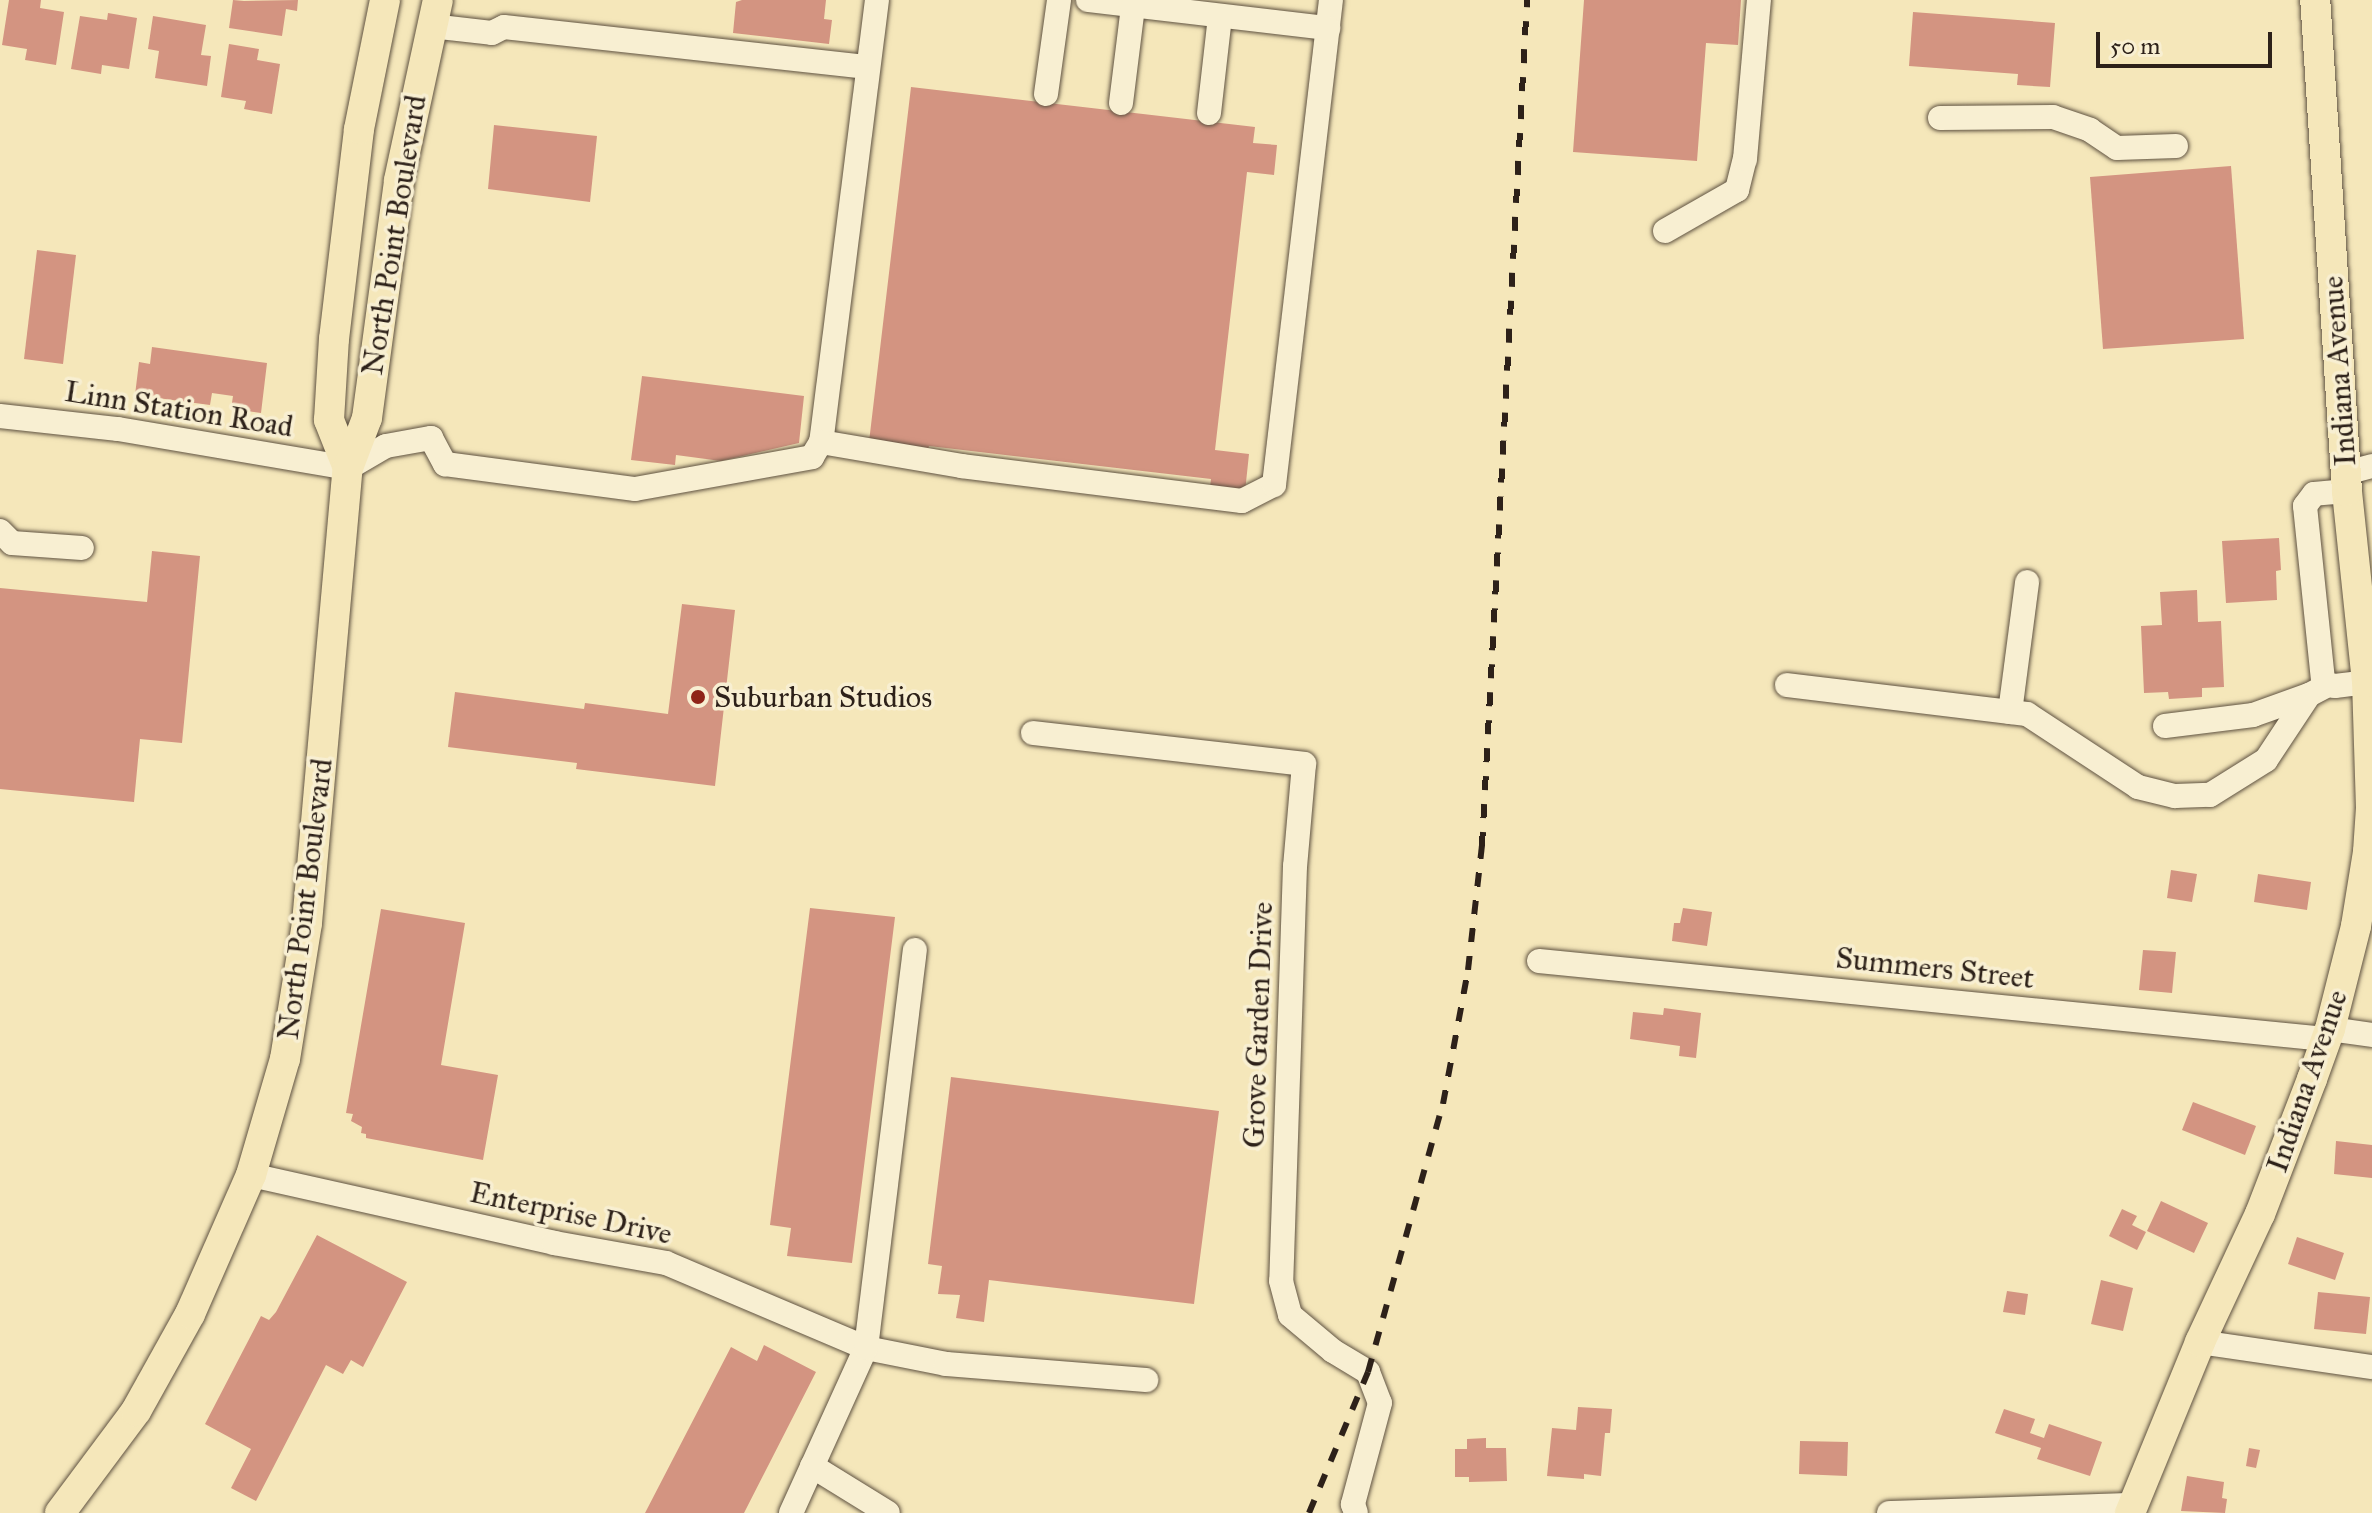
<!DOCTYPE html>
<style>
body{margin:0}
#map{position:relative;width:2372px;height:1513px;overflow:hidden;background:#f5e7ba;font-family:"IM FELL Great Primer",serif}
div>[style]{position:absolute}
.building>*{inset:0;background:#d39481}
.roads{filter:drop-shadow(0 0 2px #5f5241) drop-shadow(0 0 2px #5f5241)}
.minor>*{height:24px;margin:-12px;padding:0 12px;transform-origin:12px;border-radius:12px;background:#f8efd2}
.major>*{height:30px;margin:-15px;padding:0 15px;transform-origin:15px;border-radius:15px;background:#f5e7ba}
.rail>*{height:6px;margin-top:-3px;transform-origin:0;background:repeating-linear-gradient(90deg,#2d2119 0 14px,transparent 0 28px)}
.dots>*{width:22px;height:22px;translate:-50% -50%;box-sizing:border-box;border:4px solid #f8efd2;border-radius:50%}
span{translate:-50% -50%;white-space:nowrap;text-align:center;line-height:1.15;-webkit-text-stroke:7px #f8efd2;paint-order:stroke}
.street-label{font-size:30px;color:#2d2119}
.poi-label{font-size:30px;color:#2d2119}
.left{translate:0 -50%;text-align:left}
.scale{position:absolute;left:2096px;top:32px;width:176px;height:36px;box-sizing:border-box;border:4px solid #2d2119;border-top:0;padding-left:10px;font-size:24px;line-height:28px;white-space:nowrap;color:#2d2119;-webkit-text-stroke:6px #f8efd2;paint-order:stroke}
</style>
<div id="map">
<div class="building">
<i style="clip-path:polygon(9px 0,41px 0,40px 8px,64px 12px,56px 65px,25px 60px,27px 49px,2px 45px)"></i>
<i style="clip-path:polygon(233px 0,244px 1px,298px 0,297px 11px,286px 9px,282px 36px,229px 28px)"></i>
<i style="clip-path:polygon(742px 0,826px 0,824px 19px,832px 20px,829px 44px,733px 33px,736px 2px)"></i>
<i style="clip-path:polygon(1584px 0,1741px 0,1738px 45px,1706px 43px,1697px 161px,1573px 152px)"></i>
<i style="clip-path:polygon(1913px 12px,2055px 23px,2050px 87px,2017px 85px,2018px 74px,1909px 66px)"></i>
<i style="clip-path:polygon(108px 13px,137px 18px,129px 69px,102px 65px,101px 74px,71px 69px,80px 16px,107px 20px)"></i>
<i style="clip-path:polygon(153px 16px,206px 25px,201px 55px,211px 56px,207px 86px,155px 78px,159px 51px,148px 49px)"></i>
<i style="clip-path:polygon(229px 44px,259px 49px,257px 60px,280px 64px,272px 114px,244px 109px,246px 101px,221px 97px)"></i>
<i style="clip-path:polygon(911px 87px,1255px 127px,1253px 143px,1277px 145px,1274px 175px,1247px 172px,1215px 450px,1249px 454px,1245px 492px,1210px 488px,1211px 479px,929px 446px,928px 449px,869px 442px)"></i>
<i style="clip-path:polygon(494px 125px,597px 136px,590px 202px,488px 189px)"></i>
<i style="clip-path:polygon(2231px 166px,2244px 339px,2103px 349px,2090px 177px)"></i>
<i style="clip-path:polygon(37px 250px,76px 255px,63px 364px,24px 359px)"></i>
<i style="clip-path:polygon(152px 347px,267px 363px,261px 413px,231px 409px,233px 396px,212px 393px,210px 405px,135px 395px,139px 362px,150px 364px)"></i>
<i style="clip-path:polygon(642px 376px,804px 396px,799px 443px,721px 461px,676px 455px,675px 465px,631px 460px)"></i>
<i style="clip-path:polygon(2279px 538px,2281px 570px,2276px 571px,2277px 600px,2226px 603px,2222px 541px)"></i>
<i style="clip-path:polygon(152px 551px,200px 556px,182px 743px,140px 739px,134px 802px,0 789px,0 588px,147px 602px)"></i>
<i style="clip-path:polygon(2197px 590px,2198px 622px,2221px 621px,2224px 687px,2202px 688px,2202px 697px,2169px 699px,2168px 692px,2144px 693px,2141px 626px,2162px 625px,2160px 592px)"></i>
<i style="clip-path:polygon(682px 604px,735px 610px,715px 786px,576px 769px,577px 763px,448px 747px,455px 692px,584px 709px,585px 703px,668px 714px)"></i>
<i style="clip-path:polygon(2171px 870px,2197px 874px,2192px 902px,2167px 898px)"></i>
<i style="clip-path:polygon(2258px 874px,2311px 882px,2307px 910px,2254px 902px)"></i>
<i style="clip-path:polygon(810px 908px,895px 917px,852px 1263px,787px 1256px,791px 1228px,770px 1225px)"></i>
<i style="clip-path:polygon(1683px 908px,1712px 912px,1707px 946px,1672px 941px,1674px 923px,1680px 923px)"></i>
<i style="clip-path:polygon(381px 909px,465px 923px,441px 1065px,498px 1075px,483px 1160px,366px 1138px,366px 1134px,361px 1133px,362px 1127px,351px 1121px,353px 1114px,346px 1113px)"></i>
<i style="clip-path:polygon(2143px 950px,2176px 952px,2172px 993px,2139px 990px)"></i>
<i style="clip-path:polygon(1664px 1008px,1701px 1013px,1696px 1058px,1679px 1056px,1680px 1046px,1630px 1039px,1633px 1012px,1663px 1015px)"></i>
<i style="clip-path:polygon(951px 1077px,1219px 1111px,1194px 1304px,989px 1280px,984px 1322px,956px 1318px,960px 1295px,938px 1294px,942px 1266px,928px 1264px)"></i>
<i style="clip-path:polygon(2193px 1102px,2256px 1126px,2245px 1155px,2182px 1130px)"></i>
<i style="clip-path:polygon(2336px 1141px,2372px 1145px,2372px 1178px,2334px 1174px)"></i>
<i style="clip-path:polygon(2161px 1201px,2208px 1223px,2194px 1253px,2147px 1231px)"></i>
<i style="clip-path:polygon(2122px 1209px,2137px 1216px,2132px 1225px,2146px 1232px,2137px 1250px,2109px 1236px)"></i>
<i style="clip-path:polygon(317px 1235px,407px 1282px,363px 1367px,351px 1360px,343px 1374px,326px 1365px,256px 1501px,231px 1488px,251px 1449px,205px 1424px,261px 1316px,269px 1320px,276px 1312px)"></i>
<i style="clip-path:polygon(2297px 1237px,2344px 1253px,2335px 1280px,2288px 1264px)"></i>
<i style="clip-path:polygon(2101px 1280px,2133px 1288px,2123px 1331px,2091px 1324px)"></i>
<i style="clip-path:polygon(2007px 1291px,2028px 1294px,2025px 1315px,2003px 1312px)"></i>
<i style="clip-path:polygon(2318px 1292px,2370px 1297px,2366px 1334px,2314px 1329px)"></i>
<i style="clip-path:polygon(764px 1345px,816px 1372px,744px 1513px,645px 1513px,731px 1347px,757px 1361px)"></i>
<i style="clip-path:polygon(1578px 1407px,1612px 1409px,1610px 1433px,1605px 1433px,1601px 1476px,1584px 1474px,1584px 1479px,1547px 1476px,1552px 1428px,1576px 1430px)"></i>
<i style="clip-path:polygon(2004px 1409px,2035px 1419px,2030px 1433px,2044px 1438px,2049px 1424px,2102px 1442px,2090px 1476px,2037px 1459px,2041px 1448px,1995px 1433px)"></i>
<i style="clip-path:polygon(1486px 1438px,1486px 1448px,1506px 1448px,1507px 1481px,1469px 1482px,1469px 1477px,1455px 1477px,1455px 1449px,1467px 1449px,1467px 1439px)"></i>
<i style="clip-path:polygon(1800px 1441px,1848px 1442px,1847px 1476px,1799px 1474px)"></i>
<i style="clip-path:polygon(2249px 1448px,2260px 1450px,2256px 1468px,2246px 1466px)"></i>
<i style="clip-path:polygon(2187px 1476px,2224px 1482px,2222px 1498px,2227px 1499px,2225px 1513px,2181px 1511px)"></i>
</div>
<div class="roads">
<div class="minor">
<i style="left:877px;top:0;width:446px;rotate:97.2deg"></i>
<i style="left:821px;top:442px;width:142px;rotate:9.7deg"></i>
<i style="left:961px;top:466px;width:283px;rotate:7.1deg"></i>
<i style="left:1242px;top:501px;width:36px;rotate:-27deg"></i>
<i style="left:1274px;top:485px;width:488px;rotate:-83.3deg"></i>
<i style="left:1088px;top:0;width:242px;rotate:6.7deg"></i>
<i style="left:431px;top:26px;width:61px;rotate:6.5deg"></i>
<i style="left:492px;top:33px;width:13px;rotate:-27deg"></i>
<i style="left:504px;top:27px;width:366px;rotate:6.3deg"></i>
<i style="left:1046px;top:94px;width:95px;rotate:-82.1deg"></i>
<i style="left:1121px;top:103px;width:98px;rotate:-82.9deg"></i>
<i style="left:1209px;top:113px;width:97px;rotate:-83.5deg"></i>
<i style="left:1940px;top:118px;width:113px;rotate:-0.5deg"></i>
<i style="left:2053px;top:117px;width:39px;rotate:19deg"></i>
<i style="left:2090px;top:130px;width:32px;rotate:34deg"></i>
<i style="left:2117px;top:148px;width:59px;rotate:-1.9deg"></i>
<i style="left:1665px;top:231px;width:83px;rotate:-29.7deg"></i>
<i style="left:1737px;top:190px;width:32px;rotate:-76deg"></i>
<i style="left:1745px;top:159px;width:160px;rotate:-85deg"></i>
<i style="left:0;top:416px;width:119px;rotate:6.3deg"></i>
<i style="left:118px;top:429px;width:233px;rotate:9.6deg"></i>
<i style="left:348px;top:468px;width:44px;rotate:-30.1deg"></i>
<i style="left:386px;top:446px;width:46px;rotate:-10.1deg"></i>
<i style="left:431px;top:438px;width:30px;rotate:62deg"></i>
<i style="left:445px;top:464px;width:192px;rotate:7.5deg"></i>
<i style="left:635px;top:489px;width:180px;rotate:-10.2deg"></i>
<i style="left:812px;top:457px;width:17px;rotate:-59deg"></i>
<i style="left:2346px;top:473px;width:27px;rotate:-15deg"></i>
<i style="left:2347px;top:491px;width:33px;rotate:175deg"></i>
<i style="left:2314px;top:494px;width:15px;rotate:127deg"></i>
<i style="left:2305px;top:506px;width:174px;rotate:84.1deg"></i>
<i style="left:2323px;top:679px;width:8px;rotate:50deg"></i>
<i style="left:2328px;top:685px;width:7px;rotate:8deg"></i>
<i style="left:2335px;top:686px;width:32px;rotate:-7deg"></i>
<i style="left:0;top:531px;width:17px;rotate:45deg"></i>
<i style="left:12px;top:543px;width:70px;rotate:4.1deg"></i>
<i style="left:1787px;top:685px;width:242px;rotate:6.9deg"></i>
<i style="left:2027px;top:714px;width:133px;rotate:33.3deg"></i>
<i style="left:2138px;top:787px;width:38px;rotate:14deg"></i>
<i style="left:2175px;top:796px;width:35px;rotate:-2deg"></i>
<i style="left:2210px;top:795px;width:66px;rotate:-32deg"></i>
<i style="left:2266px;top:760px;width:78px;rotate:-56.5deg"></i>
<i style="left:2309px;top:695px;width:21px;rotate:-28deg"></i>
<i style="left:2010px;top:712px;width:131px;rotate:-82.5deg"></i>
<i style="left:2165px;top:726px;width:89px;rotate:-7.1deg"></i>
<i style="left:2253px;top:715px;width:59px;rotate:-19.7deg"></i>
<i style="left:1033px;top:733px;width:273px;rotate:6.5deg"></i>
<i style="left:1304px;top:764px;width:102px;rotate:95deg"></i>
<i style="left:1295px;top:866px;width:415px;rotate:91.9deg"></i>
<i style="left:1281px;top:1281px;width:35px;rotate:75deg"></i>
<i style="left:1290px;top:1315px;width:56px;rotate:39.9deg"></i>
<i style="left:1333px;top:1351px;width:41px;rotate:31deg"></i>
<i style="left:1368px;top:1372px;width:33px;rotate:69deg"></i>
<i style="left:1380px;top:1403px;width:105px;rotate:105deg"></i>
<i style="left:1353px;top:1504px;width:9px;rotate:72deg"></i>
<i style="left:1539px;top:961px;width:790px;rotate:5.67deg"></i>
<i style="left:2330px;top:1029px;width:42px;rotate:8.1deg"></i>
<i style="left:251px;top:1175px;width:311px;rotate:12.6deg"></i>
<i style="left:554px;top:1243px;width:114px;rotate:10.1deg"></i>
<i style="left:666px;top:1263px;width:217px;rotate:23deg"></i>
<i style="left:866px;top:1348px;width:82px;rotate:11.3deg"></i>
<i style="left:946px;top:1364px;width:201px;rotate:4.6deg"></i>
<i style="left:2200px;top:1342px;width:174px;rotate:8.3deg"></i>
<i style="left:812px;top:1466px;width:89px;rotate:31.7deg"></i>
<i style="left:791px;top:1513px;width:181px;rotate:-65.6deg"></i>
<i style="left:866px;top:1348px;width:401px;rotate:-83deg"></i>
<i style="left:1889px;top:1513px;width:242px;rotate:-1.9deg"></i>
</div>
<div class="major">
<i style="left:348px;top:468px;width:52px;rotate:-111.6deg"></i>
<i style="left:329px;top:420px;width:81px;rotate:-86.5deg"></i>
<i style="left:334px;top:339px;width:211px;rotate:-83.2deg"></i>
<i style="left:359px;top:129px;width:132px;rotate:-78.6deg"></i>
<i style="left:60px;top:1513px;width:127px;rotate:-53.3deg"></i>
<i style="left:136px;top:1411px;width:111px;rotate:-60.9deg"></i>
<i style="left:190px;top:1314px;width:152px;rotate:-66.3deg"></i>
<i style="left:251px;top:1175px;width:121px;rotate:-73.7deg"></i>
<i style="left:285px;top:1059px;width:138px;rotate:-80.8deg"></i>
<i style="left:307px;top:923px;width:457px;rotate:-84.9deg"></i>
<i style="left:348px;top:468px;width:53px;rotate:-69.2deg"></i>
<i style="left:367px;top:418px;width:240px;rotate:-82.3deg"></i>
<i style="left:399px;top:180px;width:184px;rotate:-77.8deg"></i>
<i style="left:2130px;top:1513px;width:185px;rotate:-67.7deg"></i>
<i style="left:2200px;top:1342px;width:141px;rotate:-64.9deg"></i>
<i style="left:2260px;top:1214px;width:145px;rotate:-68.9deg"></i>
<i style="left:2312px;top:1079px;width:53px;rotate:-70.2deg"></i>
<i style="left:2330px;top:1029px;width:106px;rotate:-75.8deg"></i>
<i style="left:2356px;top:926px;width:75px;rotate:-80.8deg"></i>
<i style="left:2368px;top:852px;width:44px;rotate:-86.1deg"></i>
<i style="left:2371px;top:808px;width:126px;rotate:-91.8deg"></i>
<i style="left:2367px;top:682px;width:192px;rotate:-96deg"></i>
<i style="left:2347px;top:491px;width:492px;rotate:-93.7deg"></i>
</div>
</div>
<div class="rail">
<i style="left:1309px;top:1513px;width:153px;rotate:-67.3deg"></i>
<i style="left:1368px;top:1372px;width:278px;rotate:-74.4deg"></i>
<i style="left:1443px;top:1104px;width:136px;rotate:-79.4deg"></i>
<i style="left:1468px;top:970px;width:125px;rotate:-83.6deg"></i>
<i style="left:1482px;top:846px;width:847px;rotate:-86.96deg"></i>
</div>
<div class="dots">
<i style="left:698px;top:697px;background:#8f2418"></i>
</div>
<div class="street-label">
<span style="left:394px;top:235px;rotate:-81deg">North Point Boulevard</span>
<span style="left:2339px;top:371px;rotate:-94deg">Indiana Avenue</span>
<span style="left:179px;top:409px;rotate:9deg">Linn Station Road</span>
<span style="left:305px;top:899px;rotate:-83deg">North Point Boulevard</span>
<span style="left:1935px;top:968px;rotate:6deg">Summers Street</span>
<span style="left:1258px;top:1025px;rotate:-88deg">Grove Garden Drive</span>
<span style="left:2307px;top:1081px;rotate:-71deg">Indiana Avenue</span>
<span style="left:571px;top:1213px;rotate:12deg">Enterprise Drive</span>
</div>
<div class="poi-label">
<span class="left" style="left:714px;top:697px">Suburban Studios</span>
</div>
<div class="scale">50 m</div>
</div>
